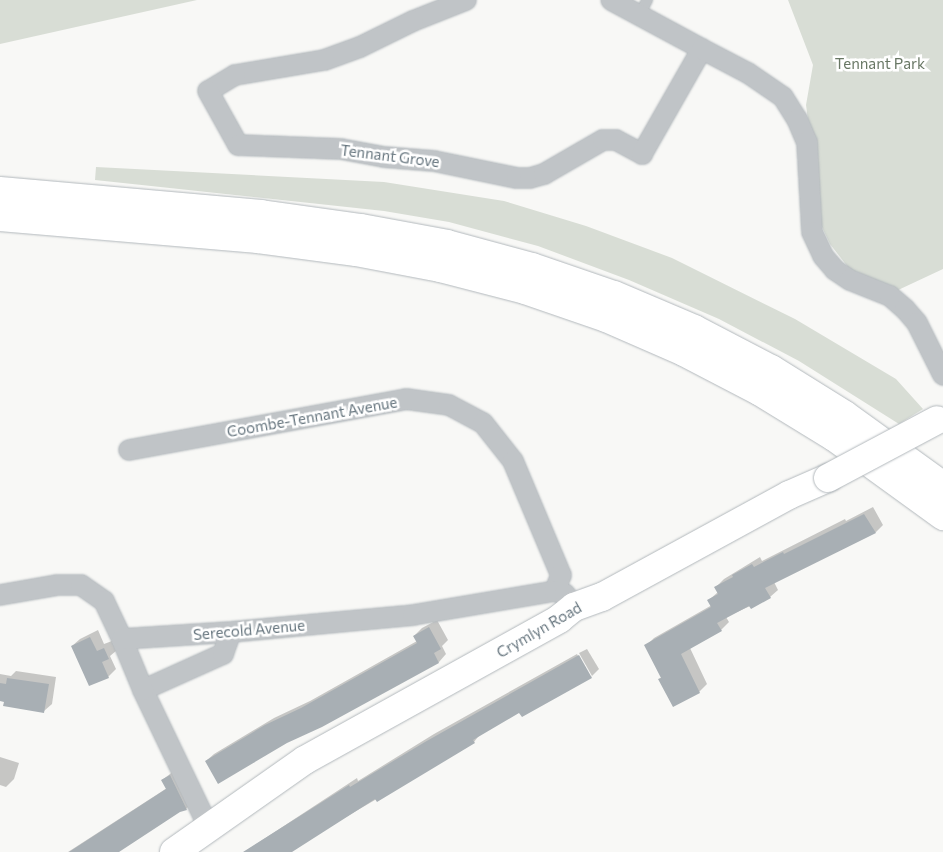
<!DOCTYPE html>
<style>
body{margin:0}
#map{position:relative;width:943px;height:852px;overflow:hidden;background:#f8f8f6;font-family:Commissioner,sans-serif}
div>[style]{position:absolute}
.green>*{inset:0;background:#d8ddd5}
.shadow>*{inset:0;background:#0003}
.building>*{inset:0;background:#a8afb4}
.roads{filter:drop-shadow(0 0 1px #b2b8bc) drop-shadow(0 0 1px #b2b8bc)}
.lane>*{height:10px;margin:-5px;padding:0 5px;transform-origin:5px;border-radius:5px;background:#c0c4c7}
.street>*{height:20px;margin:-10px;padding:0 10px;transform-origin:10px;border-radius:10px;background:#c0c4c7}
.secondary>*{height:28px;margin:-14px;padding:0 14px;transform-origin:14px;border-radius:14px;background:#fff}
.highway>*{height:28px;margin:-14px;padding:0 14px;transform-origin:14px;border-radius:14px;background:#fff}
.bridges{filter:drop-shadow(0 0 1px #b2b8bc) drop-shadow(0 0 1px #b2b8bc)}
.secondary-bridge>*{height:28px;margin:-14px;padding:0 14px;transform-origin:14px;border-radius:14px;background:#fff}
span{translate:-50% -50%;white-space:nowrap;text-align:center;line-height:1.15;-webkit-text-stroke:5px #fff;paint-order:stroke}
.park-label{font-size:15px;color:#687764}
.street-label{font-size:15px;color:#66757e}
</style>
<div id="map">
<div class="green">
<i style="clip-path:polygon(0 0,197px 0,0 44px)"></i>
<i style="clip-path:polygon(788px 0,943px 0,943px 269px,896px 291px,851px 271px,830px 244px,821px 225px,817px 147px,808px 120px,806px 105px,813px 65px)"></i>
<i style="clip-path:polygon(96px 167px,384px 182px,504px 201px,586px 226px,672px 258px,795px 319px,896px 379px,923px 409px,899px 424px,799px 361px,719px 319px,629px 280px,538px 246px,449px 222px,384px 211px,95px 180px)"></i>
</div>
<div class="shadow">
<i style="clip-path:polygon(873px 507px,883px 525px,876px 532px,774px 582px,778px 590px,770px 597px,726px 617px,729px 622px,721px 630px,690px 648px,707px 684px,699px 692px,659px 679px,662px 677px,646px 646px,654px 638px,712px 605px,709px 600px,718px 592px,716px 587px,724px 579px,760px 557px,762px 561px,845px 519px,846px 521px)"></i>
<i style="clip-path:polygon(437px 620px,448px 640px,442px 646px,446px 654px,439px 662px,322px 726px,206px 761px,214px 754px,274px 718px,310px 701px,417px 641px,414px 636px,422px 628px)"></i>
<i style="clip-path:polygon(98px 630px,104px 644px,112px 641px,116px 651px,110px 656px,116px 669px,108px 677px,72px 646px,80px 639px)"></i>
<i style="clip-path:polygon(587px 649px,599px 669px,592px 676px,579px 653px)"></i>
<i style="clip-path:polygon(577px 654px,589px 676px,592px 676px,522px 715px,520px 711px,481px 733px,474px 742px,322px 831px,289px 852px,244px 852px,357px 778px,358px 781px,434px 734px)"></i>
<i style="clip-path:polygon(16px 671px,56px 677px,52px 704px,44px 711px,0 700px,0 674px,11px 676px)"></i>
<i style="clip-path:polygon(0 757px,19px 763px,14px 779px,6px 787px,0 785px)"></i>
<i style="clip-path:polygon(178px 768px,194px 801px,186px 809px,180px 811px,115px 852px,68px 852px,167px 788px,162px 780px)"></i>
</div>
<div class="building">
<i style="clip-path:polygon(864px 514px,876px 533px,765px 588px,771px 598px,751px 609px,749px 606px,717px 623px,722px 631px,681px 654px,700px 693px,673px 707px,658px 679px,661px 678px,644px 645px,711px 607px,707px 600px,718px 594px,714px 587px,733px 577px,732px 575px,752px 564px,754px 567px,783px 552px,784px 554px)"></i>
<i style="clip-path:polygon(429px 627px,441px 649px,434px 653px,439px 663px,322px 727px,287px 743px,218px 784px,205px 761px,265px 725px,301px 708px,417px 643px,413px 636px)"></i>
<i style="clip-path:polygon(90px 637px,97px 651px,104px 648px,109px 659px,102px 662px,109px 678px,89px 686px,71px 646px)"></i>
<i style="clip-path:polygon(579px 655px,592px 678px,522px 717px,519px 713px,473px 740px,475px 743px,377px 802px,375px 799px,292px 852px,243px 852px,349px 785px,350px 787px,425px 742px)"></i>
<i style="clip-path:polygon(7px 678px,49px 684px,44px 713px,3px 706px,4px 702px,0 701px,0 683px,6px 684px)"></i>
<i style="clip-path:polygon(170px 775px,187px 810px,180px 812px,119px 852px,69px 852px,166px 789px,161px 780px)"></i>
</div>
<div class="roads">
<div class="lane">
<i style="left:640px;top:14px;width:16px;rotate:-63deg"></i>
</div>
<div class="street">
<i style="left:466px;top:0;width:57px;rotate:158.4deg"></i>
<i style="left:413px;top:21px;width:59px;rotate:153.9deg"></i>
<i style="left:360px;top:47px;width:38px;rotate:160deg"></i>
<i style="left:324px;top:60px;width:90px;rotate:170.4deg"></i>
<i style="left:235px;top:75px;width:31px;rotate:149deg"></i>
<i style="left:208px;top:91px;width:62px;rotate:60.9deg"></i>
<i style="left:238px;top:145px;width:103px;rotate:2.2deg"></i>
<i style="left:341px;top:149px;width:44px;rotate:10.5deg"></i>
<i style="left:384px;top:157px;width:50px;rotate:4.6deg"></i>
<i style="left:434px;top:161px;width:85px;rotate:11.6deg"></i>
<i style="left:517px;top:178px;width:13px"></i>
<i style="left:530px;top:178px;width:15px;rotate:-16deg"></i>
<i style="left:544px;top:174px;width:68px;rotate:-30deg"></i>
<i style="left:603px;top:140px;width:13px"></i>
<i style="left:616px;top:140px;width:30px;rotate:28deg"></i>
<i style="left:642px;top:154px;width:121px;rotate:-60.3deg"></i>
<i style="left:702px;top:49px;width:103px;rotate:-151.7deg"></i>
<i style="left:702px;top:49px;width:52px;rotate:27.6deg"></i>
<i style="left:748px;top:73px;width:42px;rotate:34.4deg"></i>
<i style="left:783px;top:97px;width:26px;rotate:58deg"></i>
<i style="left:797px;top:119px;width:25px;rotate:67deg"></i>
<i style="left:807px;top:142px;width:90px;rotate:86.8deg"></i>
<i style="left:812px;top:232px;width:26px;rotate:65deg"></i>
<i style="left:823px;top:256px;width:18px;rotate:49deg"></i>
<i style="left:835px;top:270px;width:18px;rotate:34deg"></i>
<i style="left:850px;top:280px;width:43px;rotate:21.8deg"></i>
<i style="left:890px;top:296px;width:20px;rotate:41deg"></i>
<i style="left:905px;top:309px;width:18px;rotate:49deg"></i>
<i style="left:917px;top:323px;width:58px;rotate:63.4deg"></i>
<i style="left:129px;top:450px;width:282px;rotate:-10.4deg"></i>
<i style="left:406px;top:399px;width:43px;rotate:7.9deg"></i>
<i style="left:449px;top:405px;width:38px;rotate:28deg"></i>
<i style="left:483px;top:423px;width:48px;rotate:51.7deg"></i>
<i style="left:513px;top:461px;width:124px;rotate:67.2deg"></i>
<i style="left:561px;top:575px;width:17px;rotate:111deg"></i>
<i style="left:0;top:595px;width:59px;rotate:-9.8deg"></i>
<i style="left:58px;top:585px;width:23px"></i>
<i style="left:81px;top:585px;width:28px;rotate:35deg"></i>
<i style="left:104px;top:601px;width:42px;rotate:64.7deg"></i>
<i style="left:143px;top:690px;width:88px;rotate:-24.2deg"></i>
<i style="left:223px;top:654px;width:23px;rotate:-70deg"></i>
<i style="left:209px;top:828px;width:153px;rotate:-115.6deg"></i>
<i style="left:143px;top:690px;width:55px;rotate:-112.4deg"></i>
<i style="left:122px;top:639px;width:109px;rotate:-3.7deg"></i>
<i style="left:231px;top:632px;width:183px;rotate:-5.3deg"></i>
<i style="left:413px;top:615px;width:144px;rotate:-9.6deg"></i>
<i style="left:555px;top:591px;width:10px;rotate:17deg"></i>
<i style="left:565px;top:594px;width:16px;rotate:55deg"></i>
</div>
<div class="secondary">
<i style="left:174px;top:852px;width:160px;rotate:-35.1deg"></i>
<i style="left:305px;top:760px;width:291px;rotate:-29deg"></i>
<i style="left:559px;top:619px;width:19px;rotate:-39deg"></i>
<i style="left:574px;top:607px;width:30px;rotate:-20deg"></i>
<i style="left:602px;top:597px;width:213px;rotate:-28.6deg"></i>
<i style="left:789px;top:495px;width:43px;rotate:-23.6deg"></i>
</div>
<div class="highway">
<i style="left:0;top:191px;width:262px;rotate:5deg"></i>
<i style="left:261px;top:214px;width:101px;rotate:8deg"></i>
<i style="left:361px;top:228px;width:87px;rotate:10.5deg"></i>
<i style="left:447px;top:244px;width:88px;rotate:15.1deg"></i>
<i style="left:532px;top:267px;width:87px;rotate:18.9deg"></i>
<i style="left:614px;top:295px;width:87px;rotate:23deg"></i>
<i style="left:694px;top:329px;width:87px;rotate:27.5deg"></i>
<i style="left:771px;top:369px;width:87px;rotate:31.9deg"></i>
<i style="left:845px;top:415px;width:121px;rotate:35.9deg"></i>
<i style="left:0;top:217px;width:259px;rotate:4.9deg"></i>
<i style="left:258px;top:239px;width:99px;rotate:7.6deg"></i>
<i style="left:356px;top:252px;width:86px;rotate:10.8deg"></i>
<i style="left:440px;top:268px;width:88px;rotate:14.5deg"></i>
<i style="left:525px;top:290px;width:86px;rotate:19.1deg"></i>
<i style="left:606px;top:318px;width:85px;rotate:23.6deg"></i>
<i style="left:684px;top:352px;width:85px;rotate:27.5deg"></i>
<i style="left:759px;top:391px;width:88px;rotate:31.5deg"></i>
<i style="left:834px;top:437px;width:135px;rotate:35.9deg"></i>
</div>
</div>
<div class="bridges">
<div class="secondary-bridge">
<i style="left:828px;top:478px;width:123px;rotate:-28deg"></i>
</div>
</div>
<div class="park-label">
<span style="left:880px;top:64px">Tennant Park</span>
</div>
<div class="street-label">
<span style="left:390px;top:156px;rotate:7deg">Tennant Grove</span>
<span style="left:312px;top:417px;rotate:-10deg">Coombe-Tennant Avenue</span>
<span style="left:249px;top:630px;rotate:-5deg">Serecold Avenue</span>
<span style="left:539px;top:630px;rotate:-30deg">Crymlyn Road</span>
</div>
</div>
